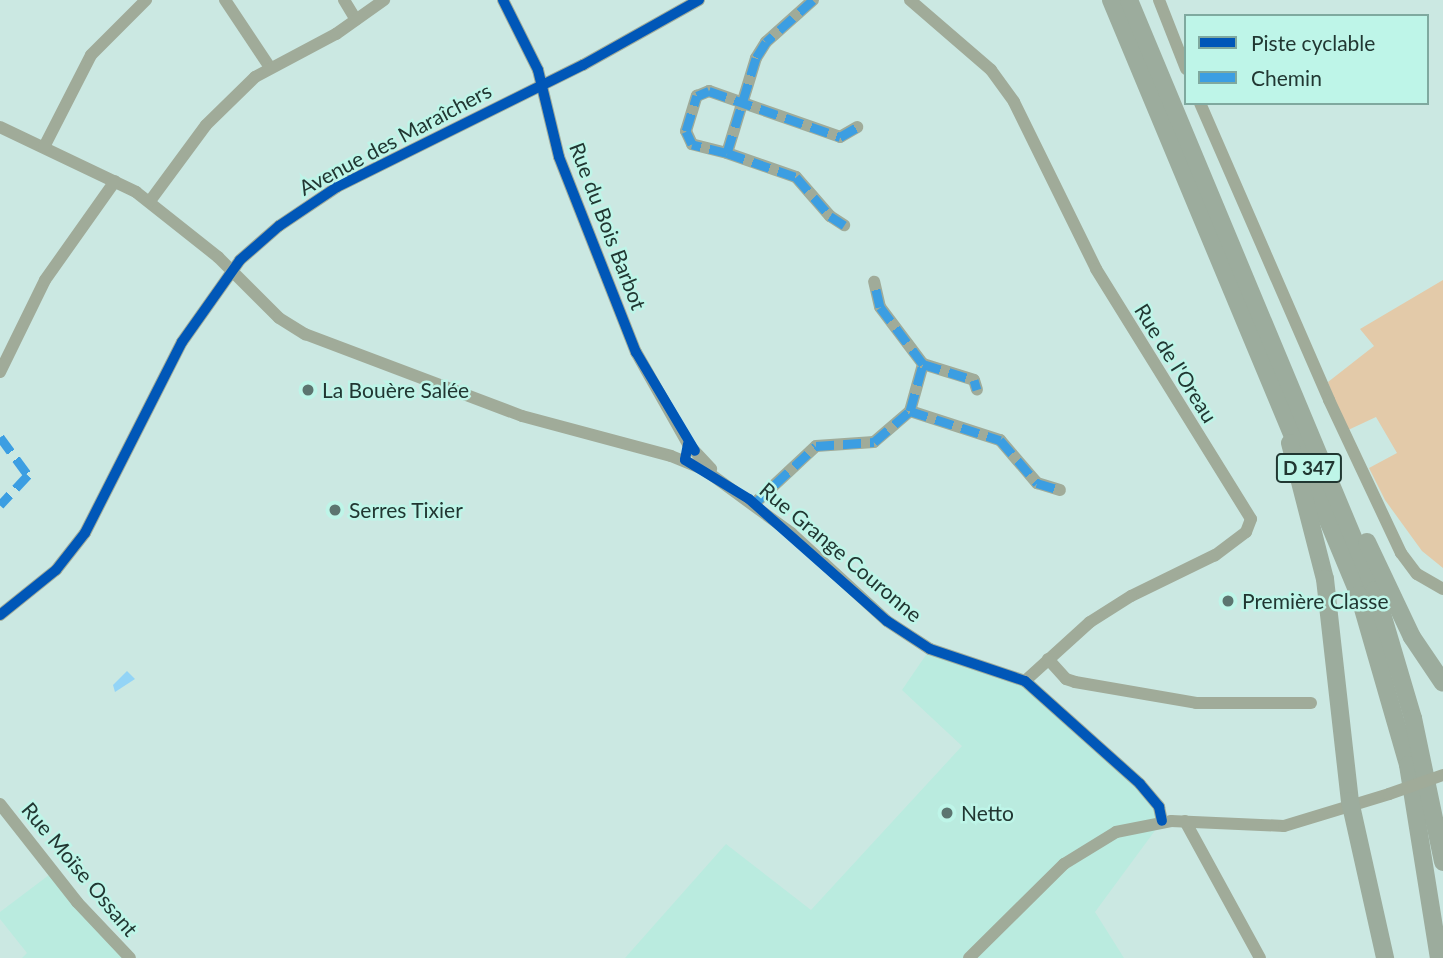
<!DOCTYPE html>
<meta charset="utf-8">
<style>
body{margin:0}
#map{position:relative;width:1443px;height:958px;overflow:hidden;background:#cbe8e2;font-family:Lato,sans-serif}
div>[style]{position:absolute}
.built>*{inset:0;background:#baebdf}
.green>*{inset:0;background:#e3caa9}
.water>*{inset:0;background:#93d4f6}
.minor>*{height:12px;margin:-6px;padding:0 6px;transform-origin:6px;border-radius:6px;background:#a0ab99}
.highway>*{height:18px;margin:-9px;padding:0 9px;transform-origin:9px;border-radius:9px;background:#9cac9d}
.minor-bridge>*{height:12px;margin:-6px;padding:0 6px;transform-origin:6px;border-radius:6px;background:#a0ab99}
.quiet>*{height:9px;margin-top:-4.5px;transform-origin:0;background:repeating-linear-gradient(90deg,#3c9ee2 0 18px,transparent 0 27px)}
.cycleway>*{height:10px;margin:-5px;padding:0 5px;transform-origin:5px;border-radius:5px;background:#0057b8}
.dots>*{width:19px;height:19px;translate:-50% -50%;box-sizing:border-box;border:4px solid #bef5e8;border-radius:50%}
span{translate:-50% -50%;white-space:nowrap;text-align:center;line-height:1.15;-webkit-text-stroke:5px #bef5e8;paint-order:stroke}
.shield-label span{padding:2px 5px;background:#bef5e8;border:2px solid;border-radius:5px;-webkit-text-stroke-width:0}
.shield-label{font-size:19px;color:#213732;font-weight:700}
.street-label{font-size:21px;color:#213732}
.poi-label{font-size:21px;color:#213732}
.left{translate:0 -50%;text-align:left}
.legend{position:absolute;left:1184px;top:14px;width:245px;height:91px;box-sizing:border-box;background:#bef5e8;border:2px solid #7fa99f;margin:0;padding:9px 12px;list-style:none;font-size:21px;color:#213732}
.legend li{display:flex;align-items:center;gap:14px;height:35px}
.legend b{width:35px;border:2px solid #7fa99f}
</style>
<div id="map">
<div class="built">
<i style="clip-path:polygon(930px 649px,1010px 672px,1129px 773px,1162px 821px,1095px 912px,1124px 958px,625px 958px,726px 844px,811px 910px,962px 746px,902px 690px)"></i>
<i style="clip-path:polygon(53px 872px,130px 958px,22px 958px,27px 953px,0 919px,0 912px)"></i>
</div>
<div class="green">
<i style="clip-path:polygon(1443px 280px,1443px 568px,1422px 551px,1385px 500px,1369px 468px,1397px 453px,1376px 417px,1346px 431px,1328px 382px,1374px 346px,1360px 329px)"></i>
</div>
<div class="water">
<i style="clip-path:polygon(127px 671px,135px 679px,115px 692px,113px 685px)"></i>
</div>
<div class="minor">
<i style="left:225px;top:0;width:79px;rotate:56.3deg"></i>
<i style="left:344px;top:0;width:23px;rotate:59deg"></i>
<i style="left:503px;top:0;width:78px;rotate:63.4deg"></i>
<i style="left:538px;top:70px;width:89px;rotate:76.4deg"></i>
<i style="left:559px;top:157px;width:210px;rotate:68.5deg"></i>
<i style="left:636px;top:352px;width:106px;rotate:60.5deg"></i>
<i style="left:688px;top:444px;width:34px;rotate:47deg"></i>
<i style="left:813px;top:0;width:63px;rotate:138.2deg"></i>
<i style="left:766px;top:42px;width:19px;rotate:122deg"></i>
<i style="left:756px;top:58px;width:99px;rotate:107deg"></i>
<i style="left:727px;top:153px;width:73px;rotate:19.2deg"></i>
<i style="left:796px;top:177px;width:52px;rotate:48.9deg"></i>
<i style="left:830px;top:216px;width:17px;rotate:33deg"></i>
<i style="left:910px;top:0;width:107px;rotate:40.8deg"></i>
<i style="left:991px;top:70px;width:39px;rotate:54deg"></i>
<i style="left:1014px;top:102px;width:186px;rotate:63.8deg"></i>
<i style="left:1096px;top:269px;width:294px;rotate:58.2deg"></i>
<i style="left:1251px;top:519px;width:14px;rotate:111deg"></i>
<i style="left:1246px;top:532px;width:39px;rotate:143deg"></i>
<i style="left:1215px;top:555px;width:93px;rotate:154deg"></i>
<i style="left:1131px;top:596px;width:49px;rotate:147.6deg"></i>
<i style="left:1090px;top:622px;width:88px;rotate:137.8deg"></i>
<i style="left:1159px;top:0;width:74px;rotate:68.6deg"></i>
<i style="left:1200px;top:103px;width:324px;rotate:66.5deg"></i>
<i style="left:1329px;top:400px;width:169px;rotate:64.8deg"></i>
<i style="left:1401px;top:553px;width:26px;rotate:53deg"></i>
<i style="left:1417px;top:574px;width:30px;rotate:30deg"></i>
<i style="left:0;top:127px;width:151px;rotate:25.5deg"></i>
<i style="left:136px;top:192px;width:105px;rotate:38.4deg"></i>
<i style="left:218px;top:257px;width:86px;rotate:45deg"></i>
<i style="left:279px;top:318px;width:31px;rotate:32deg"></i>
<i style="left:305px;top:334px;width:232px;rotate:20.7deg"></i>
<i style="left:522px;top:416px;width:154px;rotate:15deg"></i>
<i style="left:671px;top:456px;width:37px;rotate:22deg"></i>
<i style="left:705px;top:470px;width:107px;rotate:36.2deg"></i>
<i style="left:791px;top:533px;width:130px;rotate:42.5deg"></i>
<i style="left:887px;top:621px;width:51px;rotate:33.1deg"></i>
<i style="left:930px;top:649px;width:100px;rotate:18.6deg"></i>
<i style="left:1025px;top:681px;width:154px;rotate:41.8deg"></i>
<i style="left:1140px;top:784px;width:30px;rotate:50deg"></i>
<i style="left:1159px;top:807px;width:14px;rotate:78deg"></i>
<i style="left:44px;top:147px;width:103px;rotate:-62.9deg"></i>
<i style="left:91px;top:55px;width:78px;rotate:-45deg"></i>
<i style="left:727px;top:153px;width:36px;rotate:-166deg"></i>
<i style="left:692px;top:144px;width:14px;rotate:-115deg"></i>
<i style="left:686px;top:131px;width:37px;rotate:-73deg"></i>
<i style="left:697px;top:96px;width:13px;rotate:-23deg"></i>
<i style="left:709px;top:91px;width:139px;rotate:19.3deg"></i>
<i style="left:840px;top:137px;width:20px;rotate:-30deg"></i>
<i style="left:150px;top:201px;width:94px;rotate:-53.6deg"></i>
<i style="left:206px;top:125px;width:69px;rotate:-44.4deg"></i>
<i style="left:255px;top:77px;width:92px;rotate:-28deg"></i>
<i style="left:336px;top:34px;width:59px;rotate:-35.3deg"></i>
<i style="left:923px;top:364px;width:53px;rotate:17.4deg"></i>
<i style="left:974px;top:380px;width:10px;rotate:73deg"></i>
<i style="left:0;top:372px;width:102px;rotate:-63.9deg"></i>
<i style="left:45px;top:280px;width:121px;rotate:-54.7deg"></i>
<i style="left:910px;top:411px;width:95px;rotate:17.9deg"></i>
<i style="left:1000px;top:440px;width:57px;rotate:49.3deg"></i>
<i style="left:1037px;top:483px;width:24px;rotate:17deg"></i>
<i style="left:755px;top:503px;width:83px;rotate:-43.1deg"></i>
<i style="left:816px;top:446px;width:58px;rotate:-3.9deg"></i>
<i style="left:874px;top:442px;width:48px;rotate:-40.7deg"></i>
<i style="left:910px;top:411px;width:49px;rotate:-74.5deg"></i>
<i style="left:923px;top:364px;width:71px;rotate:-127deg"></i>
<i style="left:880px;top:307px;width:26px;rotate:-103deg"></i>
<i style="left:0;top:615px;width:72px;rotate:-38.8deg"></i>
<i style="left:56px;top:570px;width:47px;rotate:-51.9deg"></i>
<i style="left:85px;top:533px;width:214px;rotate:-63.1deg"></i>
<i style="left:182px;top:342px;width:100px;rotate:-54.7deg"></i>
<i style="left:240px;top:260px;width:52px;rotate:-41.1deg"></i>
<i style="left:279px;top:226px;width:70px;rotate:-33.9deg"></i>
<i style="left:337px;top:187px;width:275px;rotate:-26.4deg"></i>
<i style="left:583px;top:65px;width:133px;rotate:-29.3deg"></i>
<i style="left:1048px;top:659px;width:27px;rotate:48deg"></i>
<i style="left:1066px;top:679px;width:9px;rotate:18deg"></i>
<i style="left:1075px;top:682px;width:123px;rotate:9.8deg"></i>
<i style="left:1196px;top:703px;width:115px"></i>
<i style="left:0;top:804px;width:125px;rotate:51.8deg"></i>
<i style="left:77px;top:902px;width:77px;rotate:46.6deg"></i>
<i style="left:1185px;top:821px;width:156px;rotate:61.3deg"></i>
<i style="left:969px;top:958px;width:134px;rotate:-44.7deg"></i>
<i style="left:1064px;top:864px;width:61px;rotate:-31.6deg"></i>
<i style="left:1116px;top:832px;width:56px;rotate:-11.3deg"></i>
<i style="left:1171px;top:821px;width:113px;rotate:2.5deg"></i>
<i style="left:1284px;top:826px;width:110px;rotate:-16.9deg"></i>
</div>
<div class="highway">
<i style="left:1111px;top:0;width:645px;rotate:67.37deg"></i>
<i style="left:1359px;top:595px;width:177px;rotate:73.9deg"></i>
<i style="left:1408px;top:765px;width:195px;rotate:80.9deg"></i>
<i style="left:1129px;top:0;width:639px;rotate:67.37deg"></i>
<i style="left:1375px;top:590px;width:134px;rotate:73.5deg"></i>
<i style="left:1413px;top:718px;width:147px;rotate:78.2deg"></i>
<i style="left:1290px;top:443px;width:140px;rotate:75.6deg"></i>
<i style="left:1325px;top:579px;width:223px;rotate:83.6deg"></i>
<i style="left:1350px;top:801px;width:161px;rotate:77.4deg"></i>
<i style="left:1367px;top:542px;width:105px;rotate:64.7deg"></i>
<i style="left:1412px;top:637px;width:55px;rotate:56deg"></i>
</div>
<div class="minor-bridge">
<i style="left:1389px;top:794px;width:57px;rotate:-19.4deg"></i>
</div>
<div class="quiet">
<i style="left:813px;top:0;width:63px;rotate:138.2deg"></i>
<i style="left:766px;top:42px;width:19px;rotate:122deg"></i>
<i style="left:756px;top:58px;width:99px;rotate:107deg"></i>
<i style="left:727px;top:153px;width:73px;rotate:19.2deg"></i>
<i style="left:796px;top:177px;width:52px;rotate:48.9deg"></i>
<i style="left:830px;top:216px;width:17px;rotate:33deg"></i>
<i style="left:727px;top:153px;width:36px;rotate:-166deg"></i>
<i style="left:692px;top:144px;width:14px;rotate:-115deg"></i>
<i style="left:686px;top:131px;width:37px;rotate:-73deg"></i>
<i style="left:697px;top:96px;width:13px;rotate:-23deg"></i>
<i style="left:709px;top:91px;width:139px;rotate:19.3deg"></i>
<i style="left:840px;top:137px;width:20px;rotate:-30deg"></i>
<i style="left:923px;top:364px;width:53px;rotate:17.4deg"></i>
<i style="left:974px;top:380px;width:10px;rotate:73deg"></i>
<i style="left:910px;top:411px;width:95px;rotate:17.9deg"></i>
<i style="left:1000px;top:440px;width:57px;rotate:49.3deg"></i>
<i style="left:1037px;top:483px;width:24px;rotate:17deg"></i>
<i style="left:0;top:437px;width:47px;rotate:53.6deg"></i>
<i style="left:28px;top:475px;width:41px;rotate:133deg"></i>
<i style="left:755px;top:503px;width:83px;rotate:-43.1deg"></i>
<i style="left:816px;top:446px;width:58px;rotate:-3.9deg"></i>
<i style="left:874px;top:442px;width:48px;rotate:-40.7deg"></i>
<i style="left:910px;top:411px;width:49px;rotate:-74.5deg"></i>
<i style="left:923px;top:364px;width:71px;rotate:-127deg"></i>
<i style="left:880px;top:307px;width:26px;rotate:-103deg"></i>
</div>
<div class="cycleway">
<i style="left:503px;top:0;width:78px;rotate:63.4deg"></i>
<i style="left:538px;top:70px;width:89px;rotate:76.4deg"></i>
<i style="left:559px;top:157px;width:210px;rotate:68.5deg"></i>
<i style="left:636px;top:352px;width:115px;rotate:59.2deg"></i>
<i style="left:688px;top:444px;width:16px;rotate:101deg"></i>
<i style="left:685px;top:460px;width:75px;rotate:31.4deg"></i>
<i style="left:749px;top:499px;width:184px;rotate:41.5deg"></i>
<i style="left:887px;top:621px;width:51px;rotate:33.1deg"></i>
<i style="left:930px;top:649px;width:100px;rotate:18.6deg"></i>
<i style="left:1025px;top:681px;width:154px;rotate:41.8deg"></i>
<i style="left:1140px;top:784px;width:30px;rotate:50deg"></i>
<i style="left:1159px;top:807px;width:14px;rotate:78deg"></i>
<i style="left:0;top:615px;width:72px;rotate:-38.8deg"></i>
<i style="left:56px;top:570px;width:47px;rotate:-51.9deg"></i>
<i style="left:85px;top:533px;width:214px;rotate:-63.1deg"></i>
<i style="left:182px;top:342px;width:100px;rotate:-54.7deg"></i>
<i style="left:240px;top:260px;width:52px;rotate:-41.1deg"></i>
<i style="left:279px;top:226px;width:70px;rotate:-33.9deg"></i>
<i style="left:337px;top:187px;width:275px;rotate:-26.4deg"></i>
<i style="left:583px;top:65px;width:133px;rotate:-29.3deg"></i>
</div>
<div class="dots">
<i style="left:308px;top:390px;background:#5c7570"></i>
<i style="left:335px;top:510px;background:#5c7570"></i>
<i style="left:1228px;top:601px;background:#5c7570"></i>
<i style="left:947px;top:813px;background:#5c7570"></i>
</div>
<div class="shield-label">
<span style="left:1309px;top:468px">D 347</span>
</div>
<div class="street-label">
<span style="left:395px;top:139px;rotate:-28deg">Avenue des Maraîchers</span>
<span style="left:608px;top:226px;rotate:69deg">Rue du Bois Barbot</span>
<span style="left:1176px;top:363px;rotate:58deg">Rue de l'Oreau</span>
<span style="left:841px;top:552px;rotate:40deg">Rue Grange Couronne</span>
<span style="left:80px;top:869px;rotate:50deg">Rue Moïse Ossant</span>
</div>
<div class="poi-label">
<span class="left" style="left:322px;top:390px">La Bouère Salée</span>
<span class="left" style="left:349px;top:510px">Serres Tixier</span>
<span class="left" style="left:1242px;top:601px">Première Classe</span>
<span class="left" style="left:961px;top:813px">Netto</span>
</div>
<ul class="legend">
<li><b style="height:9px;background:#0057b8"></b>Piste cyclable</li>
<li><b style="height:9px;background:#3c9ee2"></b>Chemin</li>
</ul>
</div>
